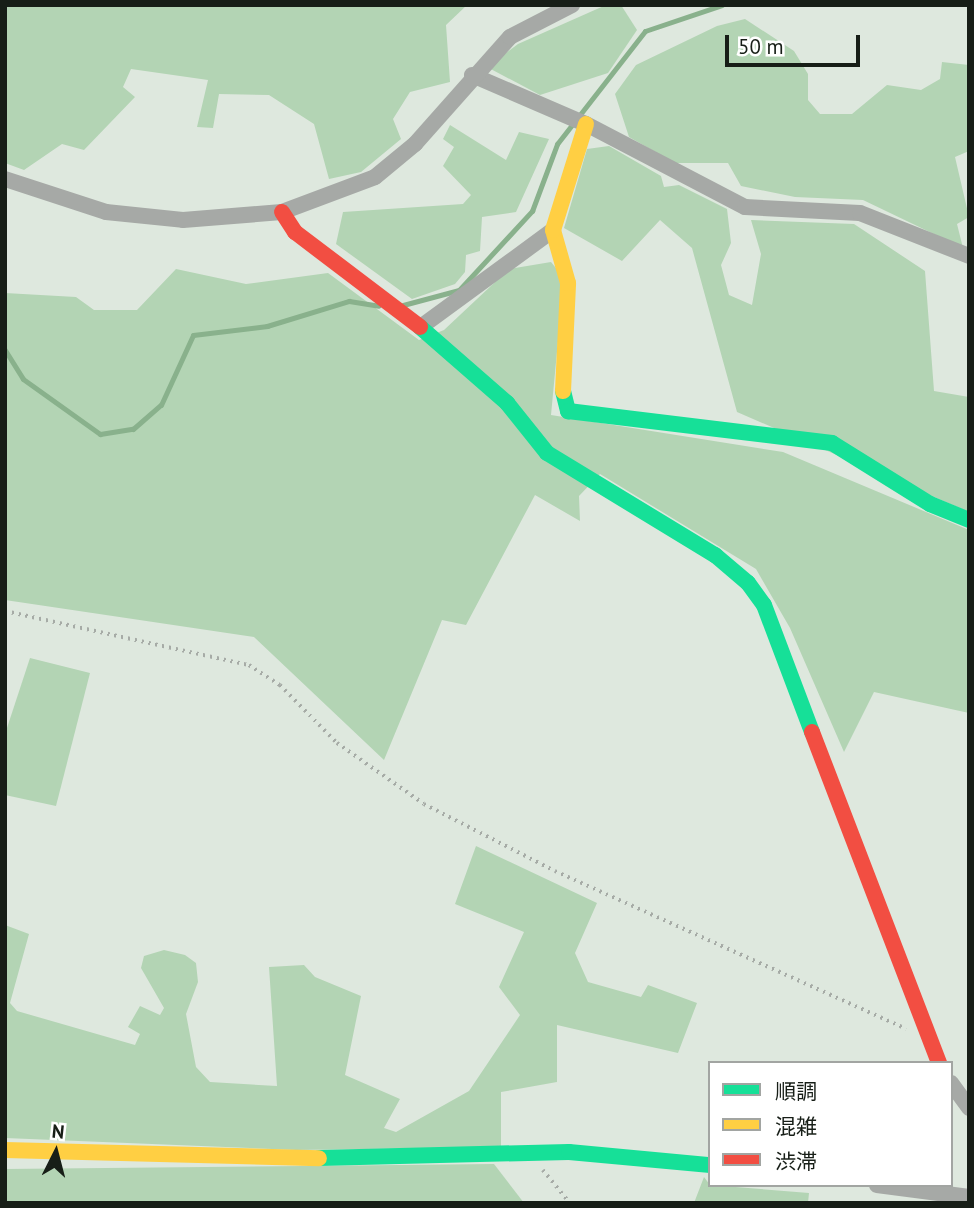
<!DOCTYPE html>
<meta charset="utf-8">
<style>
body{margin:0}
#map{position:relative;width:974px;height:1208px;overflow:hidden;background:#dee8de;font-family:"PT Sans","Noto Sans JP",sans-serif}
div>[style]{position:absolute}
.forest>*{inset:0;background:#b3d4b4}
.stream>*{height:5px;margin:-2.5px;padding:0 2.5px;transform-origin:2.5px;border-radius:2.5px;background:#89b18c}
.path>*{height:3.5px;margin-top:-1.75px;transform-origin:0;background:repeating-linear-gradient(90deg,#a6aba6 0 2px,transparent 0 7px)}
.street>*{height:16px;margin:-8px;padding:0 8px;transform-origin:8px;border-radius:8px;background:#a6a9a6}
.fast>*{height:16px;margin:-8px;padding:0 8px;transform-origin:8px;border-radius:8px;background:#16e098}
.slow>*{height:16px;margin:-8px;padding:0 8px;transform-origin:8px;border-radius:8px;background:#ffcf43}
.jam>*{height:16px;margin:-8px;padding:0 8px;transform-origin:8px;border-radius:8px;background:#f24e42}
span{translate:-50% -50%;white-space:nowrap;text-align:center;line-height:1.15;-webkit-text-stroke:7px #fff;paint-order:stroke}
.frame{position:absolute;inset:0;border:7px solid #171e17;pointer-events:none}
.legend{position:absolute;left:708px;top:1061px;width:245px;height:126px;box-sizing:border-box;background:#fff;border:2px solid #a2a5a2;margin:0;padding:9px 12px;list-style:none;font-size:21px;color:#171e17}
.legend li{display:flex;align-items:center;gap:14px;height:35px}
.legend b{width:35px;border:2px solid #a2a5a2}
.north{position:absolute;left:21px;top:1117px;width:70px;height:70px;-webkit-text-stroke:5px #fff;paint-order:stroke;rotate:6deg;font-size:19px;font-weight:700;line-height:28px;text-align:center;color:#171e17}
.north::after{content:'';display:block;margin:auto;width:24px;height:32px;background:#171e17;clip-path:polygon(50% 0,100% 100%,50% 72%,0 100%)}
.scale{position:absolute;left:725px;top:35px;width:135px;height:32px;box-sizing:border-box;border:4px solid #171e17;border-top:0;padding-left:9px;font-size:21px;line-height:24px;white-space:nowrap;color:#171e17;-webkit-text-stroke:5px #fff;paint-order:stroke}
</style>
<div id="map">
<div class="forest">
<i style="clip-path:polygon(5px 5px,467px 5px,446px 25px,450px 82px,410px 92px,393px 119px,401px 139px,361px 172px,329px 179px,314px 124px,269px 95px,219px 94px,213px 128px,197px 127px,208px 80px,131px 69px,123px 87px,135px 97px,84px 150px,62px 144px,24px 170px,5px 163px)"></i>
<i style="clip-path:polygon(606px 5px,621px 5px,637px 30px,608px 73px,540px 95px,487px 67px,518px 44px)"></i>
<i style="clip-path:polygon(745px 19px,794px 51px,808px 74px,808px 100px,820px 114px,852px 114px,887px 85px,921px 90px,940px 79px,942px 62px,969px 65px,969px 151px,955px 157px,969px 217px,957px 224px,963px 248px,863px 200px,795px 197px,741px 186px,728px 163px,675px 163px,629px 137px,615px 94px,636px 65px,717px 26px)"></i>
<i style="clip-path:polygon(450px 125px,506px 160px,519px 132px,549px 139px,516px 212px,482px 217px,480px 251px,466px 255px,465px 272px,455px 284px,412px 299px,336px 244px,343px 212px,463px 204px,471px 195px,443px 166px,454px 147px,443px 139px)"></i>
<i style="clip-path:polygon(609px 146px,661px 176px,664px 187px,679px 185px,727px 209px,731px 243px,721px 265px,729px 295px,752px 305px,761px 254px,751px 220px,854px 224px,925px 271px,934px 391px,969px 397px,969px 512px,737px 412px,692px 248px,660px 220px,622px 261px,564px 228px,587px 149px)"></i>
<i style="clip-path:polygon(551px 262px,564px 278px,551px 415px,783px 452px,969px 530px,969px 713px,874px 692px,844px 752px,790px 628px,756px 569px,600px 474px,579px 496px,580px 521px,535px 495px,466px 625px,442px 620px,384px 760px,254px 637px,5px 600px,5px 293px,76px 297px,94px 310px,137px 310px,176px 269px,246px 284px,328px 273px,419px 340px,444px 330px,509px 269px)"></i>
<i style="clip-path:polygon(30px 658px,90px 673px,56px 806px,5px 795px,5px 734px)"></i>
<i style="clip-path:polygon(476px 846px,597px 903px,575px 953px,588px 982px,641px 997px,648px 985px,697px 1003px,678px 1053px,557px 1025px,557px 1082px,501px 1092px,501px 1147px,296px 1150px,5px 1138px,5px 925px,29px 934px,10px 1003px,17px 1011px,135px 1045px,140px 1034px,128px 1027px,140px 1006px,160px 1015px,164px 1008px,141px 968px,144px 956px,164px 950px,185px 955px,196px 963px,198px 982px,186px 1014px,196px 1067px,210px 1082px,277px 1086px,269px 967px,304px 965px,315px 977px,361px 996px,345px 1075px,400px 1099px,384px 1128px,396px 1132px,469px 1091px,520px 1015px,499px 987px,524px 932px,455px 904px)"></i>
<i style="clip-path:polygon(494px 1164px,524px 1203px,5px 1203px,5px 1169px)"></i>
<i style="clip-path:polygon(704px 1177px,710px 1185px,809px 1193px,808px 1203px,694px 1203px)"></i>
</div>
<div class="stream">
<i style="left:403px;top:305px;width:58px;rotate:-15deg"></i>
<i style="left:459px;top:290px;width:108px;rotate:-47.3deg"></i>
<i style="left:532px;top:211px;width:72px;rotate:-69.5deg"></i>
<i style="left:557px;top:144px;width:143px;rotate:-52.1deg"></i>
<i style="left:645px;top:31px;width:81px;rotate:-18.7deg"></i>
<i style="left:5px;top:350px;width:34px;rotate:58deg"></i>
<i style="left:23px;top:379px;width:95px;rotate:35.5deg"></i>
<i style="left:100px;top:434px;width:33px;rotate:-9deg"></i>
<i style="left:133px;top:429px;width:37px;rotate:-41deg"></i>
<i style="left:161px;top:405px;width:77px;rotate:-65.4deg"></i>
<i style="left:193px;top:335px;width:75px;rotate:-6.9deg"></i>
<i style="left:267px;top:326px;width:86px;rotate:-17deg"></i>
<i style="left:349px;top:301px;width:30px;rotate:9deg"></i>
</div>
<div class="path">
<i style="left:5px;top:611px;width:250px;rotate:12.5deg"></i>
<i style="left:249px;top:665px;width:37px;rotate:33deg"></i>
<i style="left:280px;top:685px;width:81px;rotate:45.5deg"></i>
<i style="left:337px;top:743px;width:106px;rotate:35deg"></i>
<i style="left:424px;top:804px;width:147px;rotate:27.1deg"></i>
<i style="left:555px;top:871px;width:385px;rotate:24.2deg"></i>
<i style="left:543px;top:1170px;width:43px;rotate:50.7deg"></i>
</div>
<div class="street">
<i style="left:472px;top:75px;width:124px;rotate:23.3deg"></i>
<i style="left:586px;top:124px;width:179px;rotate:27.6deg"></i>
<i style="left:745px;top:207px;width:115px;rotate:3deg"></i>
<i style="left:860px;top:213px;width:117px;rotate:21.5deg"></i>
<i style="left:5px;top:179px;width:106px;rotate:18.1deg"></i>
<i style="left:106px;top:212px;width:77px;rotate:5.9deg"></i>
<i style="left:183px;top:220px;width:99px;rotate:-4.6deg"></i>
<i style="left:282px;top:212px;width:99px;rotate:-20.6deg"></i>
<i style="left:375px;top:177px;width:52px;rotate:-39.5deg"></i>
<i style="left:415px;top:144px;width:143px;rotate:-48.4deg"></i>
<i style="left:510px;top:37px;width:70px;rotate:-27.3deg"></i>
<i style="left:422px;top:326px;width:162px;rotate:-36.2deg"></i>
<i style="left:951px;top:1083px;width:31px;rotate:54deg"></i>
<i style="left:877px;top:1185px;width:93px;rotate:7.4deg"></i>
</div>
<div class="fast">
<i style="left:420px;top:327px;width:116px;rotate:41.1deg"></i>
<i style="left:507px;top:403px;width:64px;rotate:51.3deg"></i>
<i style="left:547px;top:453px;width:197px;rotate:31.3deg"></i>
<i style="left:715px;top:555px;width:43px;rotate:40.3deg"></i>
<i style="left:748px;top:583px;width:27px;rotate:54deg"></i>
<i style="left:764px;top:605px;width:136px;rotate:69.3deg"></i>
<i style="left:563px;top:391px;width:21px;rotate:76deg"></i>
<i style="left:568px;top:411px;width:266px;rotate:6.9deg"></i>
<i style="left:832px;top:443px;width:115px;rotate:31.9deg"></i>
<i style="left:930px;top:504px;width:42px;rotate:22.3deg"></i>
<i style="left:319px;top:1158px;width:250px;rotate:-1.4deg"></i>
<i style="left:569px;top:1152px;width:142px;rotate:5.3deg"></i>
</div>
<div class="slow">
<i style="left:563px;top:391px;width:108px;rotate:-87.3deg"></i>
<i style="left:568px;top:283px;width:55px;rotate:-105.8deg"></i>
<i style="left:553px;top:230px;width:111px;rotate:-72.7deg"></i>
<i style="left:5px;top:1150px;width:314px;rotate:1.5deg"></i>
</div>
<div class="jam">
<i style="left:282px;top:212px;width:24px;rotate:57deg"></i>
<i style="left:295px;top:232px;width:157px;rotate:37.2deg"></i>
<i style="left:812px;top:732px;width:355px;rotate:69deg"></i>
</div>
<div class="frame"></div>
<ul class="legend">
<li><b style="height:9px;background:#16e098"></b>順調</li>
<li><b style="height:9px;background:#ffcf43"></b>混雑</li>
<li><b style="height:9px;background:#f24e42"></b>渋滞</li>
</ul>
<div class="north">N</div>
<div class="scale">50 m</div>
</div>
